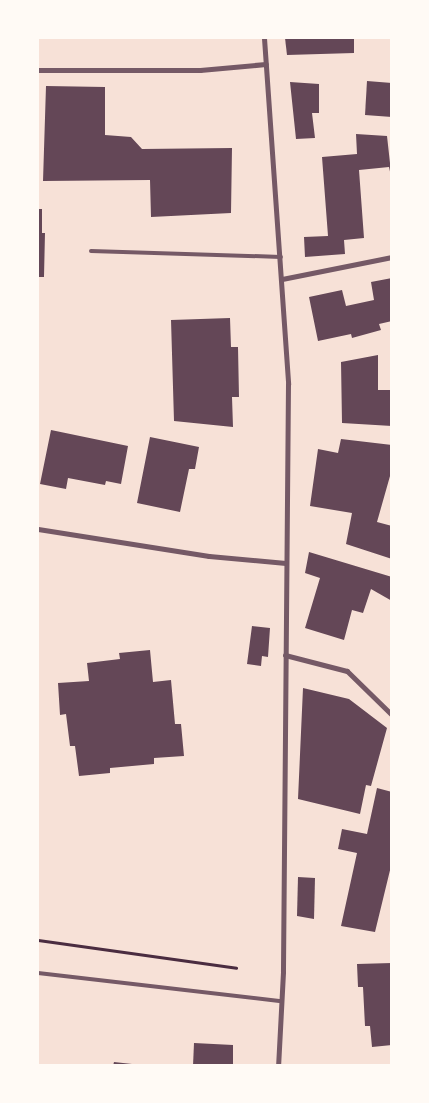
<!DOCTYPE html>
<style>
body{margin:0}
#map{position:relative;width:429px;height:1103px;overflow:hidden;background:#f7e1d7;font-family:"Archivo Narrow",sans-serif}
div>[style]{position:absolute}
.building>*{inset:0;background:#644757}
.path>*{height:3px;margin:-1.5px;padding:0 1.5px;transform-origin:1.5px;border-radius:1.5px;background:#4a2c40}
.service>*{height:4px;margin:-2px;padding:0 2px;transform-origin:2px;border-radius:2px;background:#755966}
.minor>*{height:5px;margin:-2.5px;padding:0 2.5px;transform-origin:2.5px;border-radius:2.5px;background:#755966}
span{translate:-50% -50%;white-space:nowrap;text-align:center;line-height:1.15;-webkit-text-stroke:4.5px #fffaf5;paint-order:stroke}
.frame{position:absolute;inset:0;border:39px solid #fffaf5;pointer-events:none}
</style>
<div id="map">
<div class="building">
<i style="clip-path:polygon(285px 38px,354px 38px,354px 53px,287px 55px)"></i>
<i style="clip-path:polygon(367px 81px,392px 83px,392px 117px,365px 115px)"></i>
<i style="clip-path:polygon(290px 82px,319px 84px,319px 113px,312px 113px,315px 138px,296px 139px)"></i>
<i style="clip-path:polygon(46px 86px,105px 87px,105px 135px,131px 137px,142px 149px,232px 148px,231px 213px,151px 217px,150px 180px,43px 181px)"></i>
<i style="clip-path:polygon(356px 134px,387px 136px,392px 181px,389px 167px,359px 170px,364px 238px,344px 240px,345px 254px,305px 257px,304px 237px,328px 236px,322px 157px,357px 154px)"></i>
<i style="clip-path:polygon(38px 209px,42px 209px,42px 233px,45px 233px,44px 277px,38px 277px)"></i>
<i style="clip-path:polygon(392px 278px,392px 321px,379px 324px,381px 330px,352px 338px,351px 334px,318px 341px,309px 297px,342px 290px,346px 306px,374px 300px,371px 282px)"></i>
<i style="clip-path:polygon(230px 318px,231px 347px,238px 347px,239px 397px,232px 397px,233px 427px,174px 421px,171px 320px)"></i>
<i style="clip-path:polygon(378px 355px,378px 390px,392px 390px,392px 426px,342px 423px,341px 362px)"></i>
<i style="clip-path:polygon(51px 430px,128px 446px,121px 484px,106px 481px,105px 485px,68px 478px,66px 489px,40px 484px)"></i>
<i style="clip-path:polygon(150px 437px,199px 447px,195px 469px,189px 469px,180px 512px,137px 503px)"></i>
<i style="clip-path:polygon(341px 439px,392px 445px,392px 469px,377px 522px,392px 526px,392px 559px,346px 544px,352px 513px,310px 506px,318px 449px,338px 453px)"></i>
<i style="clip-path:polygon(309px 552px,392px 577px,392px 601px,371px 589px,363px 613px,352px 610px,344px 640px,305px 628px,320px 578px,305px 573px)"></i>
<i style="clip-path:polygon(252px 626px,270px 628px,268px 657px,262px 656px,261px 666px,247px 664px)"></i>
<i style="clip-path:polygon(150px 650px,153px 682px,171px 680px,175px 724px,181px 724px,184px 756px,154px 758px,154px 764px,110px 768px,110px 773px,79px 776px,75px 746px,70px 746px,66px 714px,60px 715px,58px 683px,89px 681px,87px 663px,120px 659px,119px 653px)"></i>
<i style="clip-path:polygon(303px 688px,349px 699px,387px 728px,371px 786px,366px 785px,360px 814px,298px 799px)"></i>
<i style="clip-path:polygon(377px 788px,392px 792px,392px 862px,375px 932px,341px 926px,357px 853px,338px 849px,342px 829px,367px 834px)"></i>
<i style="clip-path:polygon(298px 877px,315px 878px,314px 919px,297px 916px)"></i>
<i style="clip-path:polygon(392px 963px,392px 1045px,372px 1047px,370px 1026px,365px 1026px,363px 987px,358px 987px,357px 964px)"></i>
<i style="clip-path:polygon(194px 1043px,233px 1045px,233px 1066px,193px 1066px)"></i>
<i style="clip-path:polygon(114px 1062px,132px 1064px,132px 1066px,113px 1066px)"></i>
</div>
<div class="path">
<i style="left:38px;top:940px;width:200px;rotate:8deg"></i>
</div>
<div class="service">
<i style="left:91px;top:251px;width:190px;rotate:1.8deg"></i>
<i style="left:38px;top:973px;width:245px;rotate:6.6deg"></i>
</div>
<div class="minor">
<i style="left:264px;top:38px;width:347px;rotate:86deg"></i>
<i style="left:288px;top:384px;width:588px;rotate:90.49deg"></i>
<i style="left:283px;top:972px;width:94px;rotate:93deg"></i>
<i style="left:38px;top:70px;width:162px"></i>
<i style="left:200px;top:70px;width:66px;rotate:-5.2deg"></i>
<i style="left:282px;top:279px;width:112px;rotate:-11.3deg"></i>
<i style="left:38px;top:529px;width:173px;rotate:9deg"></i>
<i style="left:209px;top:556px;width:77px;rotate:5.2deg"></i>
<i style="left:285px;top:655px;width:64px;rotate:14.5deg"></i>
<i style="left:347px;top:671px;width:63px;rotate:44.4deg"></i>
</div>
<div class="frame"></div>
</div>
